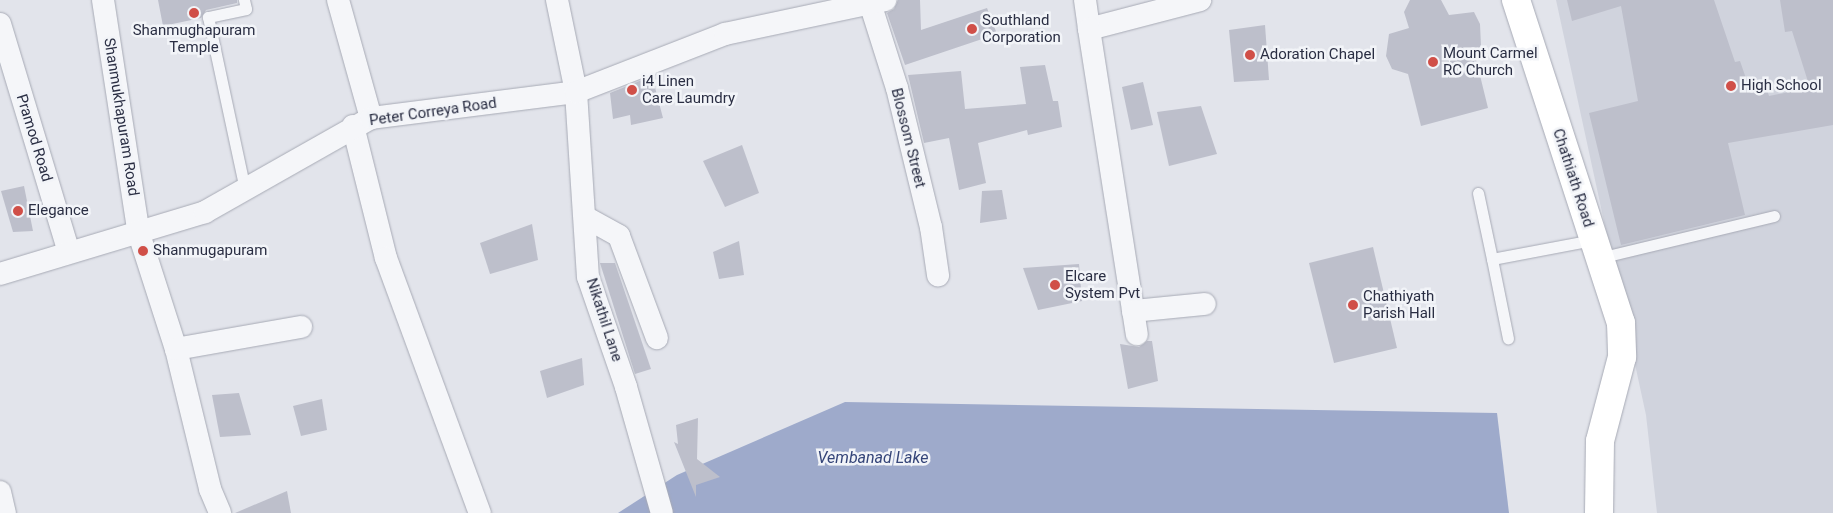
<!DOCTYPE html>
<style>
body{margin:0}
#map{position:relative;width:1833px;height:513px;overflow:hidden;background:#e2e4eb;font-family:Roboto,sans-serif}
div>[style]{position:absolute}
.built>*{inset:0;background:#d0d3dd}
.water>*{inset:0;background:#9eaacb}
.building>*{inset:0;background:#bdbfcb}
.roads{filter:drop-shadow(0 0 1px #a7aab5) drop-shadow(0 0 1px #a7aab5)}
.service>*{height:11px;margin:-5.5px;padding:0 5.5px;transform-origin:5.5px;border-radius:5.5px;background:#f5f6f9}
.minor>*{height:22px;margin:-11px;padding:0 11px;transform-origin:11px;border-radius:11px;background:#f5f6f9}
.secondary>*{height:28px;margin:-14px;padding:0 14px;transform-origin:14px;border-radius:14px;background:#fff}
.dots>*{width:14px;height:14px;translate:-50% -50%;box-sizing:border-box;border:2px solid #f2f4f8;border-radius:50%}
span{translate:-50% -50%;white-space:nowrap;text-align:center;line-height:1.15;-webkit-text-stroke:5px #f2f4f8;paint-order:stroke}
.poi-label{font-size:15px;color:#2a2e43}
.left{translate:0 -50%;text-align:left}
.street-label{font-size:15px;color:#2a2e43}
.water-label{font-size:16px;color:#344478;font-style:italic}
</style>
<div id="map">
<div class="built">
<i style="clip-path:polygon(1556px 0,1833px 0,1833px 513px,1657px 513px,1646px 415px)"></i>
</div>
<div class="water">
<i style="clip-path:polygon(845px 402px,1497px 413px,1509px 513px,618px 513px,677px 475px)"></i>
</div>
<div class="building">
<i style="clip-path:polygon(158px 0,237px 0,237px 3px,206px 10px,201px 18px,163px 26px)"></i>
<i style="clip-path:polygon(898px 0,920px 0,921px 30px,987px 8px,997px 34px,905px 65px,887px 13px,894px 9px)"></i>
<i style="clip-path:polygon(1410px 0,1441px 0,1449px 15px,1474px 12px,1480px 24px,1481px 46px,1475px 55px,1488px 108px,1421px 126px,1408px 74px,1392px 69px,1386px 56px,1389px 34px,1409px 28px,1404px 12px)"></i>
<i style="clip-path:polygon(1567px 0,1714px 0,1735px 62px,1740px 61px,1749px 87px,1765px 84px,1769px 96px,1810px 88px,1792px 31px,1785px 32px,1780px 0,1833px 0,1833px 125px,1728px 143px,1745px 215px,1621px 245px,1589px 113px,1638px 101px,1621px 6px,1572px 21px)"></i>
<i style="clip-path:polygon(1265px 25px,1269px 80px,1234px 82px,1229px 30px)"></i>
<i style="clip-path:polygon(1045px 65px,1053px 101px,1058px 101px,1062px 127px,1028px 135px,1027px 130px,978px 143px,986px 183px,959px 190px,949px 138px,924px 143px,908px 75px,961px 71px,965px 109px,1026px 104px,1020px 67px)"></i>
<i style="clip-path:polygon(652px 76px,663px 118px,631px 125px,630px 115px,613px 119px,610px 93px)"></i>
<i style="clip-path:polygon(1143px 82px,1153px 125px,1131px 130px,1122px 87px)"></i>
<i style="clip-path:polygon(1201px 106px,1217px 154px,1169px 166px,1157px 112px)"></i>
<i style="clip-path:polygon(742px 145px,759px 193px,725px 207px,703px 161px)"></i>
<i style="clip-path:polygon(24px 186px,33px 231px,13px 232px,1px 191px)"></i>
<i style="clip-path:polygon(1002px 190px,1007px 219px,980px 223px,982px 191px)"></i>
<i style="clip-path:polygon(532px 224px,538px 260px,490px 274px,480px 243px)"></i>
<i style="clip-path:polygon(739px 241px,744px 275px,719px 279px,713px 252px)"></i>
<i style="clip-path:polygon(1373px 247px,1397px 348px,1334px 363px,1309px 263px)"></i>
<i style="clip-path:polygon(600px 263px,615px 263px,651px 369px,635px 374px)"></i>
<i style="clip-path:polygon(1079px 264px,1082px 301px,1038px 310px,1023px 268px)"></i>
<i style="clip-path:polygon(1147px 341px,1152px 341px,1158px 381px,1128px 389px,1120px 344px,1139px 347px)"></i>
<i style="clip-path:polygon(582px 358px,584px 385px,547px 398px,540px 371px)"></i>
<i style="clip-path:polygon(239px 393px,251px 435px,220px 437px,212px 395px)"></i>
<i style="clip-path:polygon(322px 399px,327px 430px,301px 436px,293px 406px)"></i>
<i style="clip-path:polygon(698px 418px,697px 459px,720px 477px,696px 485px,696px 497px,674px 442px,678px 444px,676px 425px)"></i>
<i style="clip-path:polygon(287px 491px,291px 513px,235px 513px)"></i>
</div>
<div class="roads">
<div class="service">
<i style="left:244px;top:0;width:9px;rotate:77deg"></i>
<i style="left:246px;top:9px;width:39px;rotate:168deg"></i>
<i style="left:208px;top:17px;width:176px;rotate:77.9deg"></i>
<i style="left:1478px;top:193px;width:67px;rotate:78deg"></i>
<i style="left:1492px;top:259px;width:103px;rotate:-10.7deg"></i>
<i style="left:1599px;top:258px;width:180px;rotate:-13.5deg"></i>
<i style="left:1492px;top:259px;width:81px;rotate:78.6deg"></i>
</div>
<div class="minor">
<i style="left:103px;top:0;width:237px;rotate:81.3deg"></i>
<i style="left:139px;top:234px;width:121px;rotate:72.2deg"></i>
<i style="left:176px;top:349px;width:144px;rotate:76.3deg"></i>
<i style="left:210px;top:489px;width:26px;rotate:67deg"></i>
<i style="left:338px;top:0;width:123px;rotate:74.4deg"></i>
<i style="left:557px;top:0;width:94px;rotate:78.3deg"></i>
<i style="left:576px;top:92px;width:185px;rotate:86.3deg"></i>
<i style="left:588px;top:277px;width:116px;rotate:70.9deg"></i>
<i style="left:626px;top:387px;width:131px;rotate:74.1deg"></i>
<i style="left:1085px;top:0;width:29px;rotate:82deg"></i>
<i style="left:1089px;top:29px;width:115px;rotate:-14.6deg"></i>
<i style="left:870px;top:3px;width:89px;rotate:72.4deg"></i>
<i style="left:897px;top:88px;width:143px;rotate:76.3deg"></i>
<i style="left:931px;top:227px;width:49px;rotate:81.7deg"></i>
<i style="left:0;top:24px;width:238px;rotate:73.2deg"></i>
<i style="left:1089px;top:29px;width:309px;rotate:81.1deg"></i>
<i style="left:353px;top:126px;width:136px;rotate:76deg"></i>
<i style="left:386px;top:258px;width:272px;rotate:69.8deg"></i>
<i style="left:585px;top:217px;width:39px;rotate:29deg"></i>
<i style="left:619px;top:236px;width:109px;rotate:69.6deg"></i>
<i style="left:0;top:274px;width:214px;rotate:-16.8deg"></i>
<i style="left:205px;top:212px;width:191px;rotate:-29.5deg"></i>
<i style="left:371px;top:118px;width:207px;rotate:-7.2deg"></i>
<i style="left:576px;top:92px;width:160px;rotate:-21.3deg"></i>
<i style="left:725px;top:34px;width:164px;rotate:-12deg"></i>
<i style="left:1133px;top:311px;width:72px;rotate:-5.6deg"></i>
<i style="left:176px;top:349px;width:127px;rotate:-10deg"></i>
<i style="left:0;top:492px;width:22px;rotate:77deg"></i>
</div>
<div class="secondary">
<i style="left:1516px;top:0;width:340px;rotate:72deg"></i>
<i style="left:1621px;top:323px;width:34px;rotate:88deg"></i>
<i style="left:1622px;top:357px;width:87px;rotate:104.7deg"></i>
<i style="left:1600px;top:441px;width:72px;rotate:90.8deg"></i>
</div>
</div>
<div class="dots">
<i style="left:194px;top:13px;background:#d04f48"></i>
<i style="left:972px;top:29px;background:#d04f48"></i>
<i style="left:1250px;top:55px;background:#d04f48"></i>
<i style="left:1433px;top:62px;background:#d04f48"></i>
<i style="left:1731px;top:86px;background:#d04f48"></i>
<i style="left:632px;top:90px;background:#d04f48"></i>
<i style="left:18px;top:211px;background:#d04f48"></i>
<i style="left:143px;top:251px;background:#d04f48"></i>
<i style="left:1055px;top:285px;background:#d04f48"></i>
<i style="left:1353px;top:305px;background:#d04f48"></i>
</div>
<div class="poi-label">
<span class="left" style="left:982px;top:29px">Southland<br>Corporation</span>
<span style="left:194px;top:39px">Shanmughapuram<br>Temple</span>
<span class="left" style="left:1443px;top:62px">Mount Carmel<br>RC Church</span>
<span class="left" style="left:1260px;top:55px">Adoration Chapel</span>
<span class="left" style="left:642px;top:90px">i4 Linen<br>Care Laumdry</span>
<span class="left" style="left:1741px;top:86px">High School</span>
<span class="left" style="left:28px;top:211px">Elegance</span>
<span class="left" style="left:153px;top:251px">Shanmugapuram</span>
<span class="left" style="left:1065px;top:285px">Elcare<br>System Pvt</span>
<span class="left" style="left:1363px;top:305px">Chathiyath<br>Parish Hall</span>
</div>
<div class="street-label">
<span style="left:433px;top:112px;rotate:-8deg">Peter Correya Road</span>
<span style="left:121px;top:117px;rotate:81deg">Shanmukhapuram Road</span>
<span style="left:34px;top:138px;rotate:73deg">Pramod Road</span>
<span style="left:908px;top:138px;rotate:76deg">Blossom Street</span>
<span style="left:1573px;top:178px;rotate:72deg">Chathiath Road</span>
<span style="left:604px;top:320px;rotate:72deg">Nikathil Lane</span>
</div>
<div class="water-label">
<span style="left:873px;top:458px">Vembanad Lake</span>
</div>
</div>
